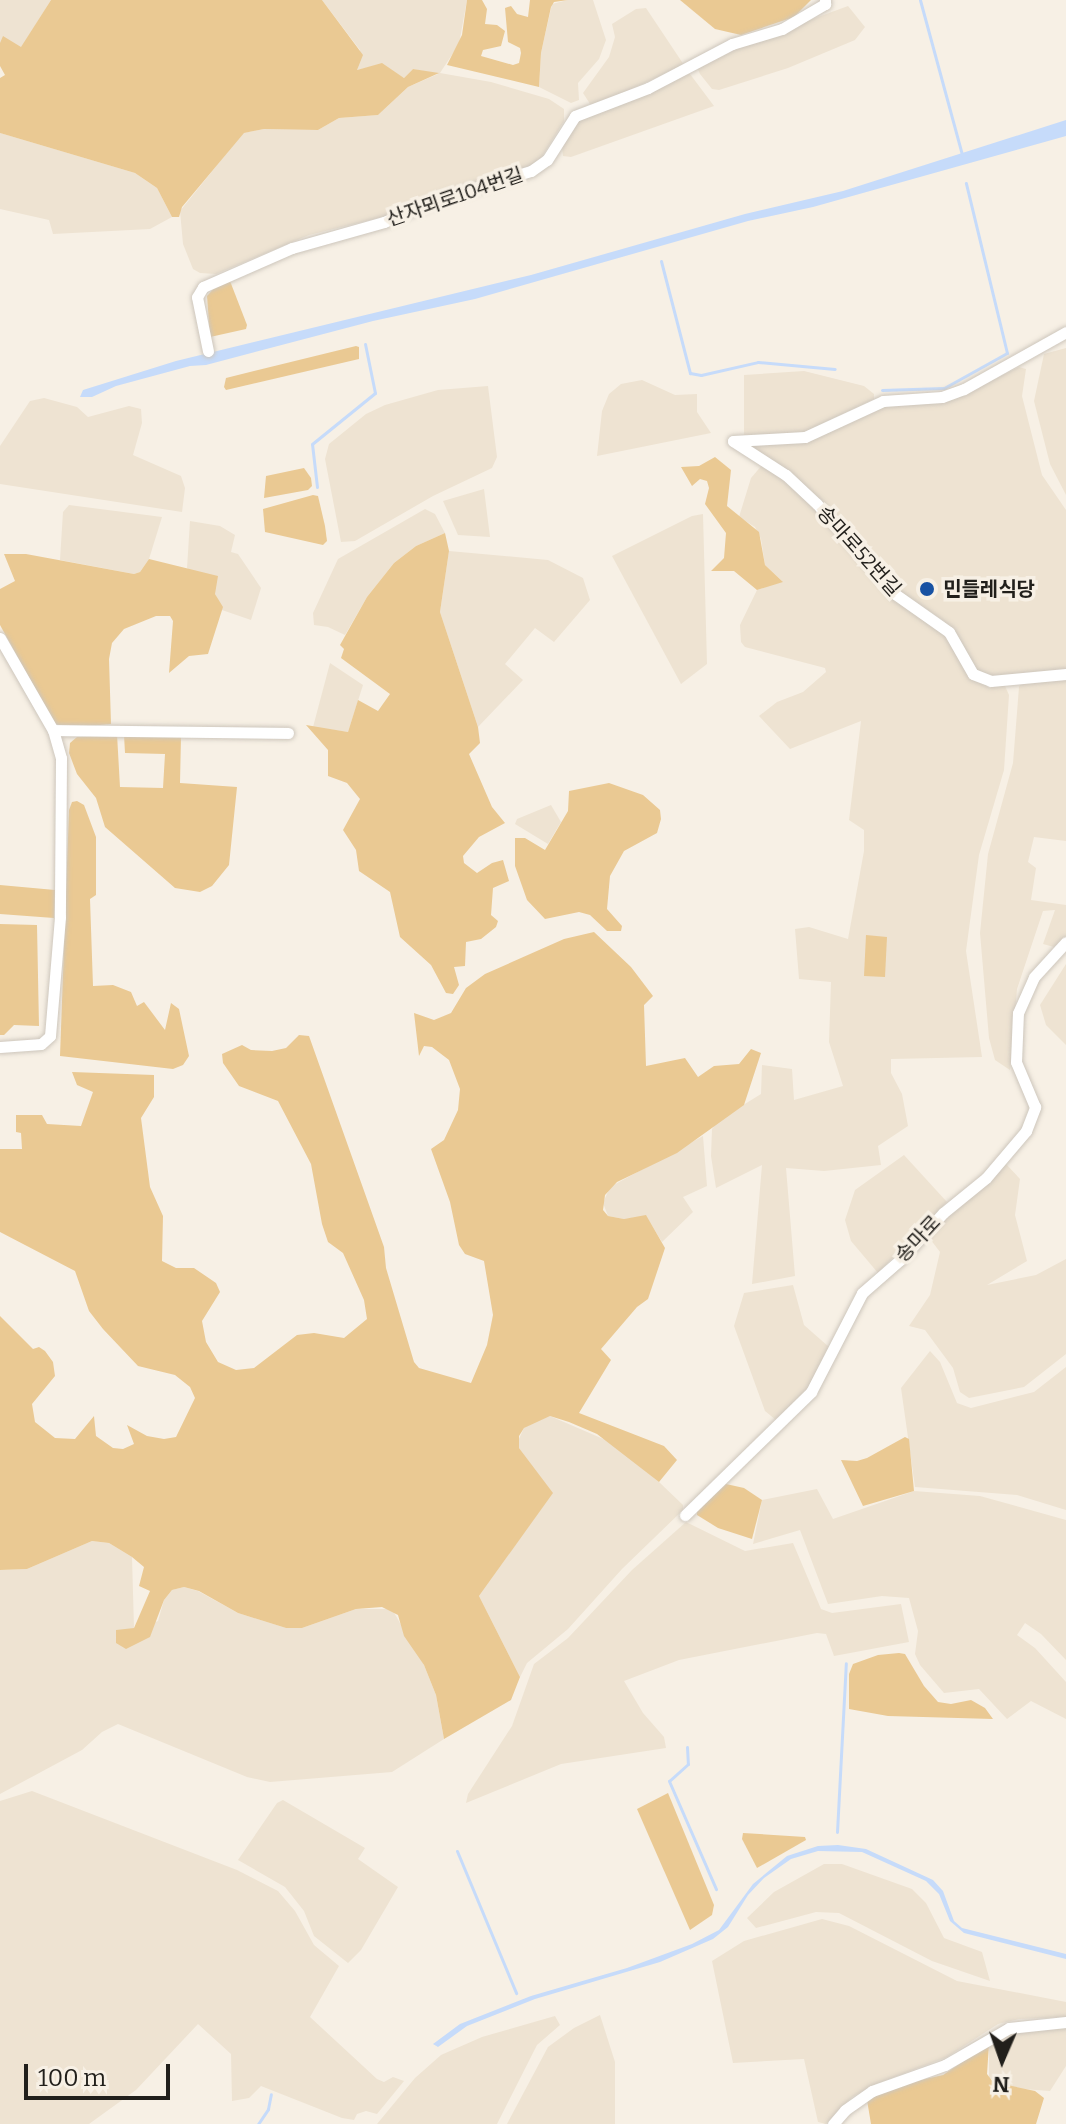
<!DOCTYPE html>
<meta charset="utf-8">
<style>
body{margin:0}
#map{position:relative;width:1066px;height:2124px;overflow:hidden;background:#f7f0e5;font-family:Bitter,"Noto Sans KR",serif}
div>[style]{position:absolute}
.built>*{inset:0;background:#eee3d2}
.green>*{inset:0;background:#eac993}
.water>*{inset:0;background:#c6dbfa}
.stream>*{height:3px;margin:-1.5px;padding:0 1.5px;transform-origin:1.5px;border-radius:1.5px;background:#c6dbfa}
.roads{filter:drop-shadow(0 0 2px #cdc6bc) drop-shadow(0 0 2px #cdc6bc)}
.street>*{height:11px;margin:-5.5px;padding:0 5.5px;transform-origin:5.5px;border-radius:5.5px;background:#fff}
.dots>*{width:22px;height:22px;translate:-50% -50%;box-sizing:border-box;border:4px solid #f7f0e5;border-radius:50%}
span{translate:-50% -50%;white-space:nowrap;text-align:center;line-height:1.15;-webkit-text-stroke:7px #f7f0e5;paint-order:stroke}
.street-label{font-size:20px;color:#211f1b}
.poi-label{font-size:20px;color:#211f1b;font-weight:700}
.left{translate:0 -50%;text-align:left}
.north{position:absolute;left:962px;top:2020px;width:80px;height:80px;-webkit-text-stroke:6px #f7f0e5;paint-order:stroke;rotate:182deg;font-size:22px;font-weight:700;line-height:32px;text-align:center;color:#211f1b}
.north::after{content:'';display:block;margin:auto;width:28px;height:36px;background:#211f1b;clip-path:polygon(50% 0,100% 100%,50% 72%,0 100%)}
.scale{position:absolute;left:24px;top:2064px;width:146px;height:36px;box-sizing:border-box;border:4px solid #211f1b;border-top:0;padding-left:10px;font-size:24px;line-height:28px;white-space:nowrap;color:#211f1b;-webkit-text-stroke:6px #f7f0e5;paint-order:stroke}
</style>
<div id="map">
<div class="built">
<i style="clip-path:polygon(0 0,51px 0,21px 48px,0 43px)"></i>
<i style="clip-path:polygon(322px 0,467px 0,459px 44px,440px 73px,491px 82px,549px 99px,564px 109px,564px 121px,538px 163px,382px 217px,309px 235px,216px 274px,200px 273px,193px 269px,183px 244px,180px 211px,243px 133px,264px 129px,318px 130px,339px 118px,378px 115px,408px 87px,438px 74px,413px 69px,404px 78px,382px 64px,357px 70px,360px 50px)"></i>
<i style="clip-path:polygon(568px 0,593px 0,606px 40px,599px 59px,578px 83px,579px 100px,571px 103px,539px 87px,541px 53px,552px 4px)"></i>
<i style="clip-path:polygon(848px 6px,865px 27px,855px 40px,788px 68px,719px 90px,712px 89px,700px 74px,697px 67px,721px 53px)"></i>
<i style="clip-path:polygon(646px 8px,684px 65px,592px 107px,583px 93px,609px 57px,615px 37px,612px 24px,636px 9px)"></i>
<i style="clip-path:polygon(684px 74px,690px 74px,714px 106px,571px 157px,563px 156px,562px 147px,579px 119px)"></i>
<i style="clip-path:polygon(0 133px,135px 173px,157px 188px,172px 217px,150px 229px,53px 234px,49px 220px,0 209px)"></i>
<i style="clip-path:polygon(1066px 348px,1066px 495px,1050px 464px,1034px 401px,1044px 354px)"></i>
<i style="clip-path:polygon(1019px 367px,1026px 369px,1022px 396px,1042px 475px,1066px 510px,1066px 670px,990px 677px,977px 671px,944px 621px,894px 587px,751px 446px,805px 442px,886px 405px,955px 399px)"></i>
<i style="clip-path:polygon(804px 371px,864px 386px,874px 394px,874px 399px,800px 434px,744px 435px,744px 375px)"></i>
<i style="clip-path:polygon(642px 380px,675px 395px,697px 394px,697px 412px,711px 433px,597px 456px,602px 411px,609px 394px,621px 384px)"></i>
<i style="clip-path:polygon(488px 386px,497px 457px,492px 468px,433px 496px,355px 541px,341px 542px,325px 459px,329px 444px,366px 414px,385px 405px,438px 390px)"></i>
<i style="clip-path:polygon(44px 398px,77px 407px,88px 417px,129px 406px,141px 409px,142px 423px,133px 455px,181px 476px,185px 488px,182px 512px,0 484px,0 446px,30px 401px)"></i>
<i style="clip-path:polygon(763px 464px,818px 509px,866px 569px,896px 599px,946px 636px,971px 677px,1005px 686px,1009px 695px,1004px 770px,979px 855px,966px 951px,982px 1057px,891px 1059px,891px 1073px,902px 1094px,908px 1126px,878px 1146px,881px 1165px,824px 1171px,786px 1168px,795px 1276px,752px 1284px,762px 1165px,716px 1188px,711px 1156px,712px 1129px,719px 1120px,761px 1094px,762px 1065px,792px 1069px,794px 1100px,843px 1086px,829px 1042px,831px 982px,799px 979px,795px 929px,809px 927px,848px 939px,864px 851px,864px 830px,849px 820px,861px 721px,790px 749px,759px 716px,777px 702px,803px 692px,826px 672px,825px 668px,745px 647px,741px 642px,740px 625px,757px 590px,782px 581px,765px 565px,761px 539px,755px 527px,739px 517px,751px 478px)"></i>
<i style="clip-path:polygon(484px 489px,490px 537px,458px 535px,443px 501px)"></i>
<i style="clip-path:polygon(69px 505px,162px 517px,149px 559px,140px 572px,134px 574px,60px 560px,63px 512px)"></i>
<i style="clip-path:polygon(425px 509px,435px 514px,445px 533px,416px 546px,394px 563px,367px 597px,345px 635px,328px 627px,314px 625px,313px 613px,338px 559px)"></i>
<i style="clip-path:polygon(703px 514px,707px 664px,681px 684px,612px 556px,692px 516px)"></i>
<i style="clip-path:polygon(190px 521px,220px 526px,235px 535px,231px 552px,238px 554px,261px 588px,251px 620px,222px 610px,215px 594px,187px 568px)"></i>
<i style="clip-path:polygon(449px 551px,548px 560px,583px 578px,590px 600px,554px 642px,535px 628px,505px 664px,523px 680px,478px 727px,440px 612px)"></i>
<i style="clip-path:polygon(330px 663px,363px 685px,348px 732px,313px 727px)"></i>
<i style="clip-path:polygon(1066px 677px,1066px 841px,1034px 837px,1028px 862px,1036px 868px,1031px 900px,1066px 905px,1066px 938px,1054px 947px,1043px 944px,1055px 910px,1043px 911px,1017px 989px,1010px 1070px,995px 1060px,989px 1038px,980px 933px,988px 854px,1013px 763px,1019px 687px,1021px 683px)"></i>
<i style="clip-path:polygon(551px 805px,561px 822px,548px 844px,515px 824px,517px 819px)"></i>
<i style="clip-path:polygon(1066px 964px,1066px 1045px,1046px 1025px,1040px 1005px)"></i>
<i style="clip-path:polygon(703px 1136px,707px 1186px,683px 1197px,693px 1212px,662px 1242px,646px 1216px,624px 1219px,608px 1216px,603px 1203px,610px 1187px)"></i>
<i style="clip-path:polygon(904px 1155px,947px 1202px,878px 1273px,851px 1241px,845px 1220px,855px 1190px)"></i>
<i style="clip-path:polygon(1006px 1164px,1020px 1179px,1015px 1215px,1027px 1261px,987px 1285px,1036px 1275px,1066px 1259px,1066px 1354px,1024px 1387px,969px 1398px,960px 1392px,953px 1368px,925px 1330px,909px 1326px,930px 1295px,940px 1252px,927px 1235px)"></i>
<i style="clip-path:polygon(793px 1285px,804px 1325px,829px 1347px,809px 1388px,776px 1420px,765px 1411px,734px 1326px,744px 1293px)"></i>
<i style="clip-path:polygon(930px 1351px,940px 1362px,957px 1403px,971px 1408px,1034px 1392px,1066px 1367px,1066px 1510px,1017px 1495px,915px 1487px,901px 1388px)"></i>
<i style="clip-path:polygon(550px 1416px,608px 1441px,659px 1482px,683px 1505px,683px 1510px,622px 1569px,568px 1629px,527px 1663px,520px 1677px,479px 1596px,552px 1493px,519px 1448px,518px 1441px,524px 1428px,539px 1418px)"></i>
<i style="clip-path:polygon(817px 1489px,833px 1519px,914px 1491px,980px 1496px,1066px 1520px,1066px 1660px,1041px 1634px,1025px 1623px,1017px 1635px,1035px 1648px,1066px 1682px,1066px 1719px,1031px 1701px,1007px 1719px,979px 1689px,944px 1693px,920px 1665px,915px 1654px,918px 1631px,909px 1598px,882px 1596px,828px 1604px,800px 1530px,753px 1544px,762px 1500px)"></i>
<i style="clip-path:polygon(686px 1522px,745px 1551px,793px 1543px,821px 1609px,832px 1613px,901px 1604px,909px 1642px,834px 1656px,826px 1634px,817px 1633px,679px 1660px,624px 1681px,643px 1713px,664px 1737px,666px 1748px,561px 1764px,466px 1803px,468px 1794px,512px 1726px,534px 1664px,568px 1638px,632px 1570px)"></i>
<i style="clip-path:polygon(92px 1541px,109px 1543px,132px 1557px,134px 1628px,115px 1638px,158px 1621px,164px 1600px,172px 1590px,184px 1587px,198px 1591px,238px 1613px,286px 1628px,302px 1628px,356px 1609px,392px 1609px,424px 1665px,436px 1695px,444px 1739px,392px 1772px,270px 1782px,247px 1777px,118px 1724px,102px 1732px,82px 1750px,0 1794px,0 1570px,27px 1569px)"></i>
<i style="clip-path:polygon(32px 1791px,237px 1870px,278px 1891px,295px 1911px,314px 1945px,339px 1966px,310px 2017px,377px 2079px,384px 2082px,393px 2077px,404px 2081px,377px 2114px,366px 2111px,357px 2114px,354px 2120px,342px 2118px,261px 2086px,249px 2098px,232px 2101px,231px 2054px,198px 2024px,136px 2090px,89px 2124px,0 2124px,0 1801px)"></i>
<i style="clip-path:polygon(283px 1800px,365px 1848px,358px 1859px,398px 1887px,361px 1950px,348px 1963px,314px 1936px,304px 1911px,285px 1887px,238px 1860px,277px 1803px)"></i>
<i style="clip-path:polygon(824px 1864px,842px 1864px,912px 1889px,926px 1903px,944px 1938px,982px 1952px,990px 1981px,932px 1961px,839px 1913px,816px 1912px,756px 1928px,747px 1918px,774px 1892px)"></i>
<i style="clip-path:polygon(822px 1919px,849px 1926px,957px 1981px,1066px 2002px,1066px 2017px,1019px 2019px,998px 2024px,947px 2057px,876px 2084px,852px 2097px,826px 2124px,818px 2122px,804px 2059px,733px 2063px,712px 1961px,744px 1941px)"></i>
<i style="clip-path:polygon(600px 2015px,615px 2062px,615px 2124px,507px 2124px,548px 2047px,574px 2028px)"></i>
<i style="clip-path:polygon(555px 2016px,560px 2025px,537px 2045px,497px 2124px,377px 2124px,415px 2078px,441px 2055px,482px 2037px)"></i>
<i style="clip-path:polygon(1066px 2028px,1066px 2066px,1050px 2091px,1009px 2088px,989px 2078px,989px 2044px,1010px 2033px)"></i>
</div>
<div class="green">
<i style="clip-path:polygon(51px 0,322px 0,363px 55px,357px 70px,382px 63px,404px 78px,413px 69px,439px 73px,408px 87px,378px 115px,339px 118px,318px 130px,264px 129px,244px 133px,182px 207px,179px 217px,172px 217px,157px 188px,135px 173px,0 133px,0 78px,5px 75px,0 66px,0 43px,3px 36px,21px 47px)"></i>
<i style="clip-path:polygon(467px 0,482px 0,487px 9px,485px 24px,497px 25px,505px 31px,501px 46px,483px 50px,481px 56px,513px 65px,519px 63px,521px 53px,520px 48px,508px 42px,505px 8px,511px 6px,517px 14px,528px 17px,530px 0,568px 0,554px 2px,551px 7px,541px 53px,539px 87px,447px 65px,462px 35px)"></i>
<i style="clip-path:polygon(680px 0,811px 0,794px 17px,741px 35px,715px 29px)"></i>
<i style="clip-path:polygon(230px 281px,247px 325px,246px 329px,210px 337px,207px 296px,216px 286px)"></i>
<i style="clip-path:polygon(356px 346px,359px 347px,359px 359px,226px 390px,224px 387px,226px 378px)"></i>
<i style="clip-path:polygon(715px 457px,731px 470px,727px 506px,759px 532px,765px 565px,783px 582px,757px 590px,734px 571px,711px 571px,724px 558px,726px 533px,705px 504px,709px 488px,707px 481px,700px 479px,692px 486px,681px 467px,699px 466px)"></i>
<i style="clip-path:polygon(304px 468px,311px 478px,312px 486px,308px 490px,264px 498px,266px 476px)"></i>
<i style="clip-path:polygon(313px 495px,318px 496px,325px 526px,327px 541px,323px 545px,265px 532px,263px 509px)"></i>
<i style="clip-path:polygon(445px 533px,449px 551px,440px 612px,478px 727px,480px 743px,469px 754px,492px 807px,505px 823px,479px 837px,463px 856px,464px 863px,477px 873px,492px 863px,503px 860px,509px 881px,493px 888px,491px 915px,498px 921px,496px 927px,481px 939px,466px 942px,465px 966px,454px 967px,459px 985px,453px 994px,446px 993px,431px 965px,400px 937px,390px 892px,359px 871px,356px 850px,343px 830px,360px 799px,347px 783px,328px 776px,328px 750px,306px 725px,348px 732px,358px 700px,378px 711px,390px 694px,341px 658px,344px 649px,340px 645px,367px 597px,394px 563px,416px 546px)"></i>
<i style="clip-path:polygon(4px 554px,26px 554px,134px 574px,140px 572px,149px 559px,218px 576px,215px 594px,223px 607px,208px 654px,189px 656px,169px 673px,173px 621px,170px 616px,156px 616px,124px 629px,112px 643px,109px 659px,111px 724px,66px 728px,54px 723px,0 625px,0 589px,15px 581px)"></i>
<i style="clip-path:polygon(117px 734px,120px 787px,163px 788px,165px 754px,125px 753px,124px 735px,181px 737px,180px 783px,237px 787px,229px 865px,212px 886px,200px 892px,175px 888px,105px 827px,96px 798px,77px 774px,69px 753px,70px 743px,77px 737px)"></i>
<i style="clip-path:polygon(609px 783px,643px 795px,660px 810px,661px 819px,657px 833px,624px 851px,610px 876px,607px 909px,622px 926px,621px 931px,607px 931px,590px 915px,579px 912px,545px 919px,527px 900px,515px 866px,515px 838px,525px 838px,545px 850px,568px 811px,569px 791px)"></i>
<i style="clip-path:polygon(77px 801px,84px 805px,96px 837px,96px 895px,90px 899px,93px 986px,113px 985px,131px 992px,137px 1006px,144px 1002px,165px 1030px,171px 1003px,179px 1009px,189px 1056px,183px 1065px,173px 1069px,60px 1056px,69px 810px,72px 802px)"></i>
<i style="clip-path:polygon(0 885px,55px 890px,54px 918px,0 914px)"></i>
<i style="clip-path:polygon(0 924px,37px 925px,39px 1026px,14px 1025px,4px 1035px,0 1035px)"></i>
<i style="clip-path:polygon(594px 932px,631px 967px,653px 996px,644px 1005px,646px 1066px,685px 1058px,698px 1077px,714px 1066px,739px 1064px,751px 1049px,761px 1053px,744px 1105px,677px 1153px,617px 1182px,605px 1195px,603px 1210px,608px 1216px,624px 1219px,646px 1215px,665px 1248px,648px 1299px,637px 1307px,601px 1349px,611px 1360px,579px 1413px,664px 1446px,677px 1460px,659px 1482px,597px 1434px,569px 1422px,550px 1416px,524px 1428px,519px 1436px,519px 1448px,553px 1493px,479px 1596px,520px 1677px,511px 1700px,444px 1739px,436px 1695px,424px 1665px,404px 1636px,398px 1615px,382px 1607px,356px 1609px,302px 1628px,286px 1628px,238px 1613px,199px 1591px,184px 1587px,172px 1590px,164px 1600px,150px 1637px,126px 1649px,116px 1643px,116px 1630px,134px 1628px,150px 1591px,139px 1586px,144px 1567px,132px 1557px,109px 1543px,92px 1541px,27px 1569px,0 1570px,0 1316px,33px 1349px,39px 1347px,45px 1351px,53px 1362px,55px 1376px,32px 1404px,35px 1422px,55px 1438px,75px 1439px,94px 1416px,96px 1436px,113px 1448px,123px 1449px,134px 1444px,127px 1425px,147px 1436px,164px 1439px,176px 1437px,195px 1398px,190px 1387px,175px 1375px,138px 1366px,103px 1329px,89px 1311px,75px 1271px,0 1232px,0 1149px,22px 1149px,21px 1133px,16px 1132px,16px 1115px,42px 1115px,47px 1124px,81px 1126px,93px 1092px,77px 1085px,72px 1072px,154px 1075px,154px 1097px,141px 1118px,150px 1187px,163px 1216px,162px 1261px,176px 1268px,194px 1268px,216px 1283px,220px 1292px,202px 1321px,206px 1342px,218px 1362px,236px 1370px,254px 1368px,297px 1335px,314px 1333px,344px 1338px,367px 1319px,364px 1300px,343px 1253px,328px 1242px,322px 1224px,311px 1164px,278px 1101px,239px 1086px,223px 1063px,222px 1054px,242px 1045px,251px 1050px,272px 1051px,286px 1048px,299px 1035px,309px 1036px,384px 1247px,386px 1268px,414px 1362px,419px 1368px,471px 1383px,487px 1345px,493px 1315px,484px 1261px,465px 1254px,459px 1245px,450px 1202px,431px 1149px,444px 1140px,458px 1110px,460px 1089px,449px 1060px,432px 1047px,424px 1046px,419px 1056px,414px 1013px,434px 1020px,451px 1013px,466px 988px,485px 974px,564px 939px)"></i>
<i style="clip-path:polygon(866px 935px,887px 937px,885px 977px,864px 976px)"></i>
<i style="clip-path:polygon(905px 1437px,909px 1439px,914px 1491px,863px 1506px,841px 1460px,857px 1461px,867px 1458px)"></i>
<i style="clip-path:polygon(726px 1484px,744px 1488px,762px 1500px,752px 1539px,718px 1528px,697px 1515px,697px 1511px)"></i>
<i style="clip-path:polygon(899px 1653px,905px 1654px,924px 1686px,938px 1702px,951px 1704px,971px 1700px,985px 1708px,993px 1719px,888px 1716px,849px 1709px,849px 1674px,853px 1664px,878px 1655px)"></i>
<i style="clip-path:polygon(668px 1793px,714px 1905px,712px 1915px,690px 1930px,637px 1809px)"></i>
<i style="clip-path:polygon(743px 1833px,805px 1837px,806px 1840px,757px 1868px,742px 1839px)"></i>
<i style="clip-path:polygon(989px 2044px,987px 2074px,993px 2082px,1035px 2091px,1044px 2098px,1036px 2124px,871px 2124px,867px 2100px,903px 2084px,943px 2075px)"></i>
</div>
<div class="water">
<i style="clip-path:polygon(1066px 120px,1066px 136px,813px 207px,748px 221px,475px 299px,373px 321px,206px 365px,190px 366px,116px 386px,92px 397px,80px 397px,83px 390px,176px 361px,531px 275px,745px 214px,843px 191px)"></i>
<i style="clip-path:polygon(838px 1845px,866px 1849px,933px 1880px,943px 1891px,954px 1921px,962px 1928px,1066px 1954px,1066px 1959px,964px 1933px,950px 1921px,939px 1894px,926px 1881px,862px 1852px,818px 1851px,791px 1859px,764px 1878px,748px 1895px,728px 1927px,713px 1939px,660px 1962px,535px 1999px,467px 2026px,438px 2047px,433px 2044px,460px 2024px,531px 1996px,627px 1968px,692px 1944px,719px 1930px,753px 1884px,787px 1856px,818px 1846px)"></i>
</div>
<div class="stream">
<i style="left:920px;top:0;width:161px;rotate:74.8deg"></i>
<i style="left:661px;top:261px;width:116px;rotate:75.5deg"></i>
<i style="left:690px;top:373px;width:11px;rotate:10deg"></i>
<i style="left:701px;top:375px;width:58px;rotate:-12.8deg"></i>
<i style="left:758px;top:362px;width:77px;rotate:5.2deg"></i>
<i style="left:882px;top:390px;width:62px;rotate:-1.8deg"></i>
<i style="left:944px;top:388px;width:72px;rotate:-29.1deg"></i>
<i style="left:1007px;top:353px;width:175px;rotate:-103.6deg"></i>
<i style="left:317px;top:487px;width:43px;rotate:-96.6deg"></i>
<i style="left:312px;top:444px;width:81px;rotate:-39deg"></i>
<i style="left:375px;top:393px;width:50px;rotate:-101.5deg"></i>
<i style="left:687px;top:1747px;width:17px;rotate:87deg"></i>
<i style="left:688px;top:1764px;width:25px;rotate:138deg"></i>
<i style="left:669px;top:1781px;width:118px;rotate:66.5deg"></i>
<i style="left:837px;top:1832px;width:169px;rotate:-87deg"></i>
<i style="left:457px;top:1851px;width:154px;rotate:67.4deg"></i>
<i style="left:258px;top:2124px;width:18px;rotate:-56deg"></i>
<i style="left:268px;top:2109px;width:15px;rotate:-79deg"></i>
</div>
<div class="roads">
<div class="street">
<i style="left:208px;top:351px;width:55px;rotate:-101.5deg"></i>
<i style="left:197px;top:297px;width:12px;rotate:-59deg"></i>
<i style="left:203px;top:287px;width:97px;rotate:-23.7deg"></i>
<i style="left:292px;top:248px;width:96px;rotate:-15.8deg"></i>
<i style="left:384px;top:222px;width:56px;rotate:-23.3deg"></i>
<i style="left:435px;top:200px;width:100px;rotate:-16.8deg"></i>
<i style="left:531px;top:171px;width:19px;rotate:-35deg"></i>
<i style="left:547px;top:160px;width:52px;rotate:-57.5deg"></i>
<i style="left:575px;top:116px;width:78px;rotate:-21deg"></i>
<i style="left:648px;top:88px;width:95px;rotate:-27.6deg"></i>
<i style="left:732px;top:44px;width:52px;rotate:-16.7deg"></i>
<i style="left:782px;top:29px;width:50px;rotate:-30.2deg"></i>
<i style="left:825px;top:4px;width:4px;rotate:-90deg"></i>
<i style="left:733px;top:441px;width:63px;rotate:32.7deg"></i>
<i style="left:786px;top:475px;width:42px;rotate:43.1deg"></i>
<i style="left:817px;top:504px;width:119px;rotate:49.1deg"></i>
<i style="left:895px;top:594px;width:66px;rotate:35.1deg"></i>
<i style="left:949px;top:632px;width:48px;rotate:60.3deg"></i>
<i style="left:973px;top:674px;width:19px;rotate:21deg"></i>
<i style="left:991px;top:681px;width:75px;rotate:-5.3deg"></i>
<i style="left:733px;top:441px;width:72px;rotate:-3.2deg"></i>
<i style="left:805px;top:437px;width:86px;rotate:-24.8deg"></i>
<i style="left:883px;top:401px;width:59px;rotate:-3.9deg"></i>
<i style="left:942px;top:397px;width:23px;rotate:-20deg"></i>
<i style="left:964px;top:389px;width:117px;rotate:-29.2deg"></i>
<i style="left:0;top:638px;width:106px;rotate:60.1deg"></i>
<i style="left:53px;top:730px;width:29px;rotate:74deg"></i>
<i style="left:61px;top:758px;width:159px;rotate:90.4deg"></i>
<i style="left:60px;top:917px;width:119px;rotate:94.8deg"></i>
<i style="left:50px;top:1036px;width:12px;rotate:138deg"></i>
<i style="left:41px;top:1044px;width:41px;rotate:175.8deg"></i>
<i style="left:53px;top:730px;width:235px;rotate:0.7deg"></i>
<i style="left:685px;top:1515px;width:176px;rotate:-44.3deg"></i>
<i style="left:811px;top:1392px;width:111px;rotate:-62.7deg"></i>
<i style="left:862px;top:1293px;width:50px;rotate:-41deg"></i>
<i style="left:900px;top:1260px;width:64px;rotate:-47.5deg"></i>
<i style="left:943px;top:1213px;width:55px;rotate:-39.1deg"></i>
<i style="left:986px;top:1178px;width:62px;rotate:-49.6deg"></i>
<i style="left:1026px;top:1131px;width:26px;rotate:-69deg"></i>
<i style="left:1035px;top:1107px;width:49px;rotate:-112.9deg"></i>
<i style="left:1016px;top:1062px;width:49px;rotate:-87.7deg"></i>
<i style="left:1018px;top:1013px;width:39px;rotate:-66deg"></i>
<i style="left:1034px;top:977px;width:47px;rotate:-47.6deg"></i>
<i style="left:833px;top:2124px;width:18px;rotate:-49deg"></i>
<i style="left:845px;top:2110px;width:33px;rotate:-35deg"></i>
<i style="left:872px;top:2091px;width:77px;rotate:-19.6deg"></i>
<i style="left:945px;top:2065px;width:74px;rotate:-30deg"></i>
<i style="left:1009px;top:2028px;width:57px;rotate:-6deg"></i>
</div>
</div>
<div class="dots">
<i style="left:927px;top:589px;background:#1852a3"></i>
</div>
<div class="street-label">
<span style="left:455px;top:197px;rotate:-19deg">산자뫼로104번길</span>
<span style="left:859px;top:551px;rotate:48deg">송마로52번길</span>
<span style="left:918px;top:1239px;rotate:-47deg">송마로</span>
</div>
<div class="poi-label">
<span class="left" style="left:943px;top:589px">민들레식당</span>
</div>
<div class="north">N</div>
<div class="scale">100 m</div>
</div>
